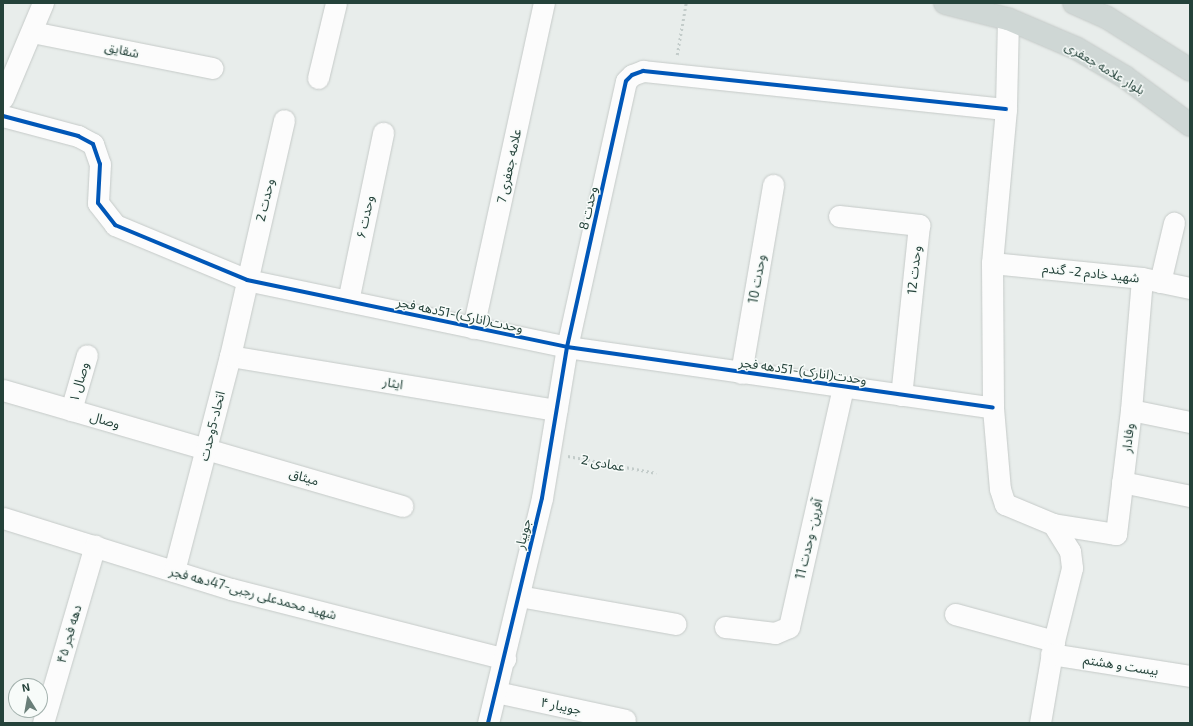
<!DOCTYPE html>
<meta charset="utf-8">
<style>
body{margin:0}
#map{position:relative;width:1193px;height:726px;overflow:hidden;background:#e8edeb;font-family:"Exo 2","Noto Sans Arabic",sans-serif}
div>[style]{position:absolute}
.path>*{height:2.5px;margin-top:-1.25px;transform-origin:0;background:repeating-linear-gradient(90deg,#c3ccca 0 2px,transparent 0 5px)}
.roads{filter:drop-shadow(0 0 1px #c5cac8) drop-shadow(0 0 1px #c5cac8)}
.minor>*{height:21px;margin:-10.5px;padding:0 10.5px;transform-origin:10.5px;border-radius:10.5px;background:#fcfcfc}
.major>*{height:22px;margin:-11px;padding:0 11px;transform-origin:11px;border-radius:11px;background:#cfd7d5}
.cycleway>*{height:4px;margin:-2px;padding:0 2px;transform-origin:2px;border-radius:2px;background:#0057b8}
span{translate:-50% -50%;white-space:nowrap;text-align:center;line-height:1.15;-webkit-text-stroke:3px #f7fbf9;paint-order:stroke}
.street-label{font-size:13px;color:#24423a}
.frame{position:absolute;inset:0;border:4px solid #24423a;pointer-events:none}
.north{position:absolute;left:8px;top:678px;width:40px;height:40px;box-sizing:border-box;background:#f7fbf9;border:1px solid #a3b1ad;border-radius:50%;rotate:349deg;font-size:11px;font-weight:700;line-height:16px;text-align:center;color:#24423a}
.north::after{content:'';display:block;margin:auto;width:14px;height:18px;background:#697e78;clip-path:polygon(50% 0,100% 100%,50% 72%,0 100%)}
</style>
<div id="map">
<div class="path">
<i style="left:677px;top:55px;width:53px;rotate:-80.2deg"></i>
<i style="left:568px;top:456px;width:90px;rotate:10.9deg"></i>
</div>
<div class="roads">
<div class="minor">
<i style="left:1008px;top:19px;width:90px;rotate:91.3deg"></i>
<i style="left:1006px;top:109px;width:155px;rotate:95.2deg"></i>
<i style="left:992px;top:263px;width:145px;rotate:89.6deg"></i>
<i style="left:993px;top:408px;width:81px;rotate:85.1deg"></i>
<i style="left:1000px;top:489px;width:16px;rotate:72deg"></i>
<i style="left:1005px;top:504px;width:52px;rotate:22.6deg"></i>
<i style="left:1053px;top:524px;width:32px;rotate:58deg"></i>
<i style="left:1070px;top:551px;width:17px;rotate:83deg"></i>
<i style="left:1072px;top:568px;width:75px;rotate:103.9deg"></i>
<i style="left:1054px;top:641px;width:83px;rotate:99.7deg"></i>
<i style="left:32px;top:32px;width:184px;rotate:11.3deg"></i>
<i style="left:318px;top:78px;width:77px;rotate:-76.5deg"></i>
<i style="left:3px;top:98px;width:103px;rotate:-67.2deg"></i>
<i style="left:3px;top:116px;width:78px;rotate:14.9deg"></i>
<i style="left:78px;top:136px;width:17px;rotate:28deg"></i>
<i style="left:93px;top:144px;width:21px;rotate:71deg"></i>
<i style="left:100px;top:164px;width:39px;rotate:93deg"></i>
<i style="left:98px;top:203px;width:28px;rotate:52deg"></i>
<i style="left:115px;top:225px;width:143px;rotate:22.6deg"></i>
<i style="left:247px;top:280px;width:327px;rotate:11.8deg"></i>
<i style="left:567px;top:347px;width:430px;rotate:8.1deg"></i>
<i style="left:839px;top:216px;width:81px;rotate:6.4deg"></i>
<i style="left:919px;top:225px;width:171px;rotate:96deg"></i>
<i style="left:992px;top:263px;width:151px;rotate:5.7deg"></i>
<i style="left:1142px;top:278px;width:49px;rotate:11.8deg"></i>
<i style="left:1160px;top:282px;width:61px;rotate:-76.7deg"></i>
<i style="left:348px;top:301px;width:172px;rotate:-78.2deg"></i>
<i style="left:473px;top:328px;width:333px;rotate:-77.7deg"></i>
<i style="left:230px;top:356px;width:331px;rotate:9.4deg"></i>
<i style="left:741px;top:373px;width:191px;rotate:-80.3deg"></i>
<i style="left:3px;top:390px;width:416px;rotate:16.2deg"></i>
<i style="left:71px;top:410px;width:57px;rotate:-73.8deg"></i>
<i style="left:1131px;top:410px;width:60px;rotate:11.5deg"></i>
<i style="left:1122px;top:482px;width:69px;rotate:11.6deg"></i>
<i style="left:3px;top:518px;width:239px;rotate:17.3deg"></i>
<i style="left:231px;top:589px;width:283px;rotate:14.3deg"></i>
<i style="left:1053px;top:524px;width:64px;rotate:9deg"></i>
<i style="left:1116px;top:534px;width:125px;rotate:-83.1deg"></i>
<i style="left:1131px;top:410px;width:132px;rotate:-85.2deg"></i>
<i style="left:174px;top:571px;width:222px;rotate:-75.4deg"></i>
<i style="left:230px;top:356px;width:242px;rotate:-77.1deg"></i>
<i style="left:519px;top:596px;width:159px;rotate:10.1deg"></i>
<i style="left:955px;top:614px;width:103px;rotate:15.3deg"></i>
<i style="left:725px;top:627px;width:50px;rotate:6.8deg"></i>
<i style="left:775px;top:633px;width:15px;rotate:-23deg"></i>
<i style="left:789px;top:627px;width:245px;rotate:-77.3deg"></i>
<i style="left:1051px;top:654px;width:141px;rotate:9deg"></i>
<i style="left:496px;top:692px;width:132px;rotate:12.2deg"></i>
<i style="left:43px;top:723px;width:185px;rotate:-73.7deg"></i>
<i style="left:488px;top:723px;width:231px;rotate:-76.5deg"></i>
<i style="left:542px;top:498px;width:153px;rotate:-80.6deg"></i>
<i style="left:567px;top:347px;width:272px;rotate:-77.5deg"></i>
<i style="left:626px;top:81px;width:8px;rotate:-45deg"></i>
<i style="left:632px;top:75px;width:12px;rotate:-20deg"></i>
<i style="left:643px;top:71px;width:365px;rotate:6deg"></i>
</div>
<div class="major">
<i style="left:945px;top:3px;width:65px;rotate:14.3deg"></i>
<i style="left:1008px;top:19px;width:74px;rotate:23.1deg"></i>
<i style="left:1076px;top:48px;width:57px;rotate:30.6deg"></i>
<i style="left:1125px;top:77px;width:81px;rotate:36.4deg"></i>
<i style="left:1074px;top:3px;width:35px;rotate:24deg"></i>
<i style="left:1106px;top:17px;width:99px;rotate:32.2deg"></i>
</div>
</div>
<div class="cycleway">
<i style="left:3px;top:116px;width:78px;rotate:14.9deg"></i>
<i style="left:78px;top:136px;width:17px;rotate:28deg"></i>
<i style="left:93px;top:144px;width:21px;rotate:71deg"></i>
<i style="left:100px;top:164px;width:39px;rotate:93deg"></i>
<i style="left:98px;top:203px;width:28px;rotate:52deg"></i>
<i style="left:115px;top:225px;width:143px;rotate:22.6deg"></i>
<i style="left:247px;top:280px;width:327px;rotate:11.8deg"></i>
<i style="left:567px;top:347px;width:430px;rotate:8.1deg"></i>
<i style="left:488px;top:723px;width:231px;rotate:-76.5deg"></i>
<i style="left:542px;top:498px;width:153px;rotate:-80.6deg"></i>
<i style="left:567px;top:347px;width:272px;rotate:-77.5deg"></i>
<i style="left:626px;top:81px;width:8px;rotate:-45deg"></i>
<i style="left:632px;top:75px;width:12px;rotate:-20deg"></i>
<i style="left:643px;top:71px;width:365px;rotate:6deg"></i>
</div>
<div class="street-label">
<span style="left:122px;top:50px;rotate:12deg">شقایق</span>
<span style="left:1105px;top:68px;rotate:31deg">بلوار علامه جعفری</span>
<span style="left:509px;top:166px;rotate:-78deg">علامه جعفری 7</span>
<span style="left:265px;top:200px;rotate:-77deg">وحدت 2</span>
<span style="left:588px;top:208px;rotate:-77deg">وحدت 8</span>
<span style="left:365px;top:217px;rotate:-78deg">وحدت ۶</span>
<span style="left:914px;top:270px;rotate:-84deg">وحدت 12</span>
<span style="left:1091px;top:273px;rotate:6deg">شهید خادم 2- گندم</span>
<span style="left:757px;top:279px;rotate:-80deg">وحدت 10</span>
<span style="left:460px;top:315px;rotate:12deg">وحدت(انارک)-51دهه فجر</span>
<span style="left:803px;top:371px;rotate:8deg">وحدت(انارک)-51دهه فجر</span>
<span style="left:79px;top:382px;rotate:-74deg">وصال ۱</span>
<span style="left:393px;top:383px;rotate:9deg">ایثار</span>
<span style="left:105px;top:420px;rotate:16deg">وصال</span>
<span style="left:212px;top:426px;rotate:-76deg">اتحاد-5وحدت</span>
<span style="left:1128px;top:438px;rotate:-83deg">وفادار</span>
<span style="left:603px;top:463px;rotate:10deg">عمادی 2</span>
<span style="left:304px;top:477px;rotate:16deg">میثاق</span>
<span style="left:523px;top:534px;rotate:-77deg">جویبار</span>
<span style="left:809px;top:539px;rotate:-77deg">آفرین- وحدت 11</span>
<span style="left:253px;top:593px;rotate:15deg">شهید محمدعلی رجبی-47دهه فجر</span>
<span style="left:69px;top:634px;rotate:-74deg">دهه فجر ۴۵</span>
<span style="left:1121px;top:665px;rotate:9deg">بیست و هشتم</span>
<span style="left:561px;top:706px;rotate:12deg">جویبار ۴</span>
</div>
<div class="frame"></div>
<div class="north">N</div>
</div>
